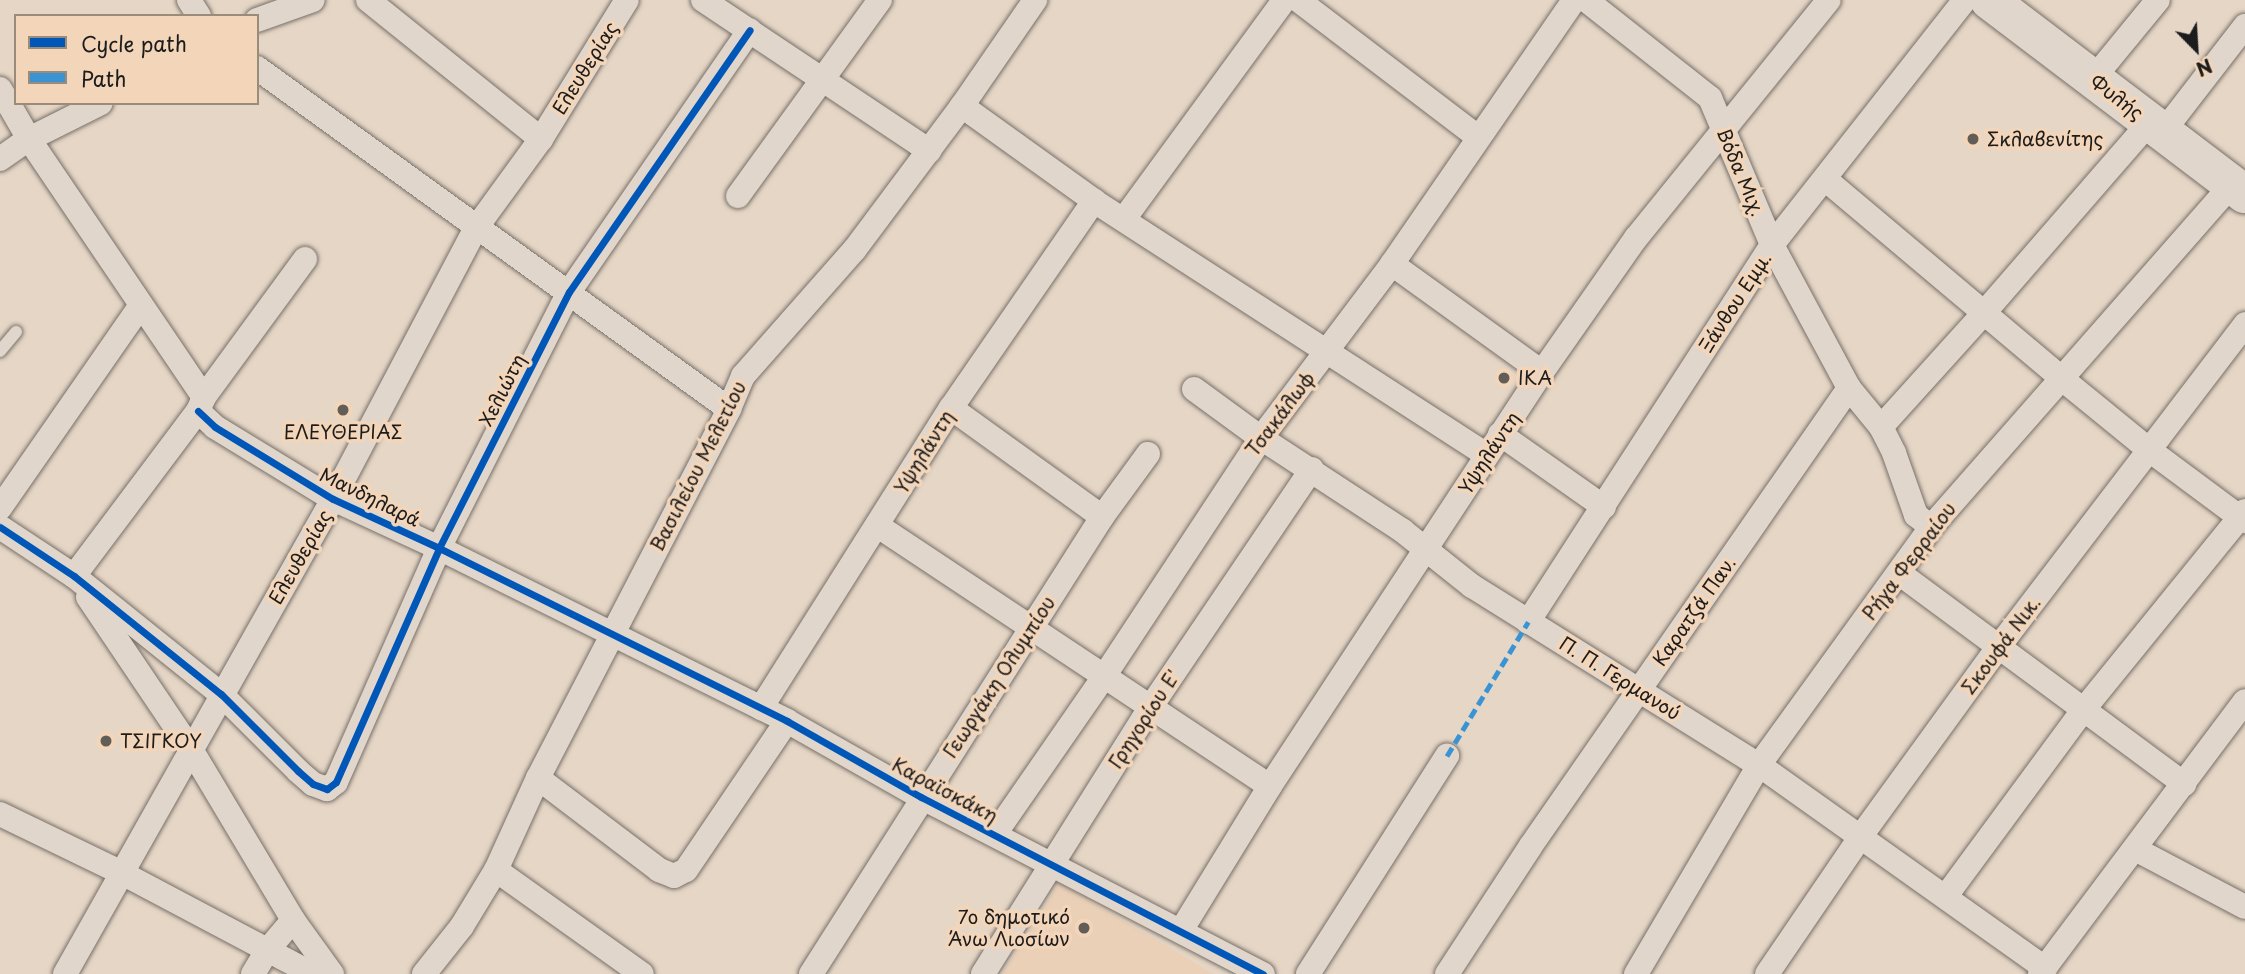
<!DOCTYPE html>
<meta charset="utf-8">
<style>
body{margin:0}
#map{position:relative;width:2245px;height:974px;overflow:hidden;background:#e6d6c6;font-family:"Playpen Sans",sans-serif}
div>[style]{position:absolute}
.built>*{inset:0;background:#e9d0b7}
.roads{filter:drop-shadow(0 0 2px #777068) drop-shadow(0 0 2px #777068)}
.service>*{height:12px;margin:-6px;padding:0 6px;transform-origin:6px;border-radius:6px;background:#e1d6cb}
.minor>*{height:24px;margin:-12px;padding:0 12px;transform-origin:12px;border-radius:12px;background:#e1d6cb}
.primary>*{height:38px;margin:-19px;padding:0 19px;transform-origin:19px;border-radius:19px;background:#e1d6cb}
.quiet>*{height:5px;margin-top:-2.5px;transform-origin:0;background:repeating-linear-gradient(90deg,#3a94d4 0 10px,transparent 0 15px)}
.cycleway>*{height:7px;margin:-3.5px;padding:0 3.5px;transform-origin:3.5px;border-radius:3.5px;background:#0057b8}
.dots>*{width:19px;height:19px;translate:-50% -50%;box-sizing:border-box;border:4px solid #f3d5b9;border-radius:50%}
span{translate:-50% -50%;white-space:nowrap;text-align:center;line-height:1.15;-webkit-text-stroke:7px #f3d5b9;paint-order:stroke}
.street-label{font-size:19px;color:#1c1c1c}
.poi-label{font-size:19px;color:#1c1c1c}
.left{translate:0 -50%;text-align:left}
.right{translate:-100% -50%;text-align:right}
.legend{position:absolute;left:14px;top:14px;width:245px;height:91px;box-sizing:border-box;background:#f3d5b9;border:2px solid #9d8b7a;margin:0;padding:9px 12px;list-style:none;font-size:21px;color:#1c1c1c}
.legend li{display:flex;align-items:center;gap:14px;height:35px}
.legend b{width:35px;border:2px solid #9d8b7a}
.north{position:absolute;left:2161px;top:14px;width:70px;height:70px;-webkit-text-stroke:5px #f3d5b9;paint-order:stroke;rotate:156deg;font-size:19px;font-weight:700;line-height:28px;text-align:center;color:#1c1c1c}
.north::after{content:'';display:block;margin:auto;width:24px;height:32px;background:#1c1c1c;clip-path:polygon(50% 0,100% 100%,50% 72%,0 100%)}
</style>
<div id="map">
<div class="built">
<i style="clip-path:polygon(1059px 883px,1214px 974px,1002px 974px)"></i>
</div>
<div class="roads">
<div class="service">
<i style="left:0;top:351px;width:25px;rotate:-50deg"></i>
</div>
<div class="minor">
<i style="left:189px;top:0;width:19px;rotate:58deg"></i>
<i style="left:368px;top:0;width:222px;rotate:38.8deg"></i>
<i style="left:703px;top:0;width:272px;rotate:33.7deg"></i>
<i style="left:1298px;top:0;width:226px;rotate:37.3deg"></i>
<i style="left:1586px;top:0;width:158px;rotate:38.3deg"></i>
<i style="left:1710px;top:98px;width:160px;rotate:67.1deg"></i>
<i style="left:1772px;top:245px;width:162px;rotate:61.7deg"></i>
<i style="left:1849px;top:388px;width:50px;rotate:50.6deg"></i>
<i style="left:1881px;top:427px;width:29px;rotate:63deg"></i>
<i style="left:1894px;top:453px;width:66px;rotate:70.5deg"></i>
<i style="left:1916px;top:515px;width:19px;rotate:39deg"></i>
<i style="left:257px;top:20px;width:59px;rotate:-19.7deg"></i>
<i style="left:257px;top:68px;width:582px;rotate:35.85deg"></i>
<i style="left:2093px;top:79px;width:102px;rotate:-50.6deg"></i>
<i style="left:0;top:89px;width:58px;rotate:59.9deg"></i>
<i style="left:29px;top:139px;width:312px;rotate:55.9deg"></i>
<i style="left:962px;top:106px;width:163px;rotate:35.7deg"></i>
<i style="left:1094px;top:201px;width:467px;rotate:32.9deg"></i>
<i style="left:2163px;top:132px;width:134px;rotate:-52.3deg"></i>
<i style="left:0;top:159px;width:35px;rotate:-35deg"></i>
<i style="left:29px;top:139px;width:80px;rotate:-26.6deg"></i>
<i style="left:1825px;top:179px;width:309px;rotate:40.1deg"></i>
<i style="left:2061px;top:378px;width:112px;rotate:39.2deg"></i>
<i style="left:2148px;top:449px;width:121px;rotate:36.6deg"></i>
<i style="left:738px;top:196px;width:242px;rotate:-54.1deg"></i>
<i style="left:1124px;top:219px;width:271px;rotate:-53.8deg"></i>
<i style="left:1392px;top:264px;width:185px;rotate:35.8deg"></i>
<i style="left:1194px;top:389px;width:83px;rotate:36.2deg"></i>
<i style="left:1261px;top:438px;width:170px;rotate:33.2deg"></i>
<i style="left:1403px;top:531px;width:88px;rotate:38.6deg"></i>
<i style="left:1472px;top:586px;width:338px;rotate:32deg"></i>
<i style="left:1759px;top:765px;width:351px;rotate:35.4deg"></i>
<i style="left:951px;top:408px;width:186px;rotate:35.8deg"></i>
<i style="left:198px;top:411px;width:23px;rotate:43deg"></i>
<i style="left:215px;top:427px;width:138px;rotate:31.4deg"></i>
<i style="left:333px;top:499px;width:117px;rotate:24.8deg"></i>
<i style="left:439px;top:548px;width:389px;rotate:26.4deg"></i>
<i style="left:787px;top:721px;width:154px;rotate:29.6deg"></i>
<i style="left:921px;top:797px;width:385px;rotate:27.4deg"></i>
<i style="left:1881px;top:427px;width:152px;rotate:-47.9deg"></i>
<i style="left:1983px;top:314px;width:254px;rotate:-49deg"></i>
<i style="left:1500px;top:434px;width:127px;rotate:35.1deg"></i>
<i style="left:0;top:508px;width:247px;rotate:-55.2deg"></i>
<i style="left:878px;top:526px;width:470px;rotate:33.6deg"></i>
<i style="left:0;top:527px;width:89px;rotate:33.5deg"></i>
<i style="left:74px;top:576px;width:189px;rotate:38.8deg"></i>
<i style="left:221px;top:694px;width:109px;rotate:45deg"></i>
<i style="left:298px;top:771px;width:20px;rotate:41deg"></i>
<i style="left:313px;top:784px;width:15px;rotate:20deg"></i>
<i style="left:327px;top:789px;width:11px;rotate:-38deg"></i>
<i style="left:336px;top:782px;width:256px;rotate:-66.2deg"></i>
<i style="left:439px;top:548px;width:287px;rotate:-63.1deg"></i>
<i style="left:569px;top:292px;width:318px;rotate:-55.4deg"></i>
<i style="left:1899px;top:573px;width:355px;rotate:36.5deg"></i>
<i style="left:74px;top:576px;width:206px;rotate:-53.1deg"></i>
<i style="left:198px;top:411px;width:15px;rotate:-67deg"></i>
<i style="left:204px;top:397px;width:171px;rotate:-53.8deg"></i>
<i style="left:88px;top:597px;width:186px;rotate:56deg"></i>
<i style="left:192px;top:751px;width:197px;rotate:59.1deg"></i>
<i style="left:293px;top:920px;width:67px;rotate:54.2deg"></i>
<i style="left:1528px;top:622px;width:449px;rotate:-57.1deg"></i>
<i style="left:1772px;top:245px;width:312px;rotate:-51.8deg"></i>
<i style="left:761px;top:708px;width:355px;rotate:-57.7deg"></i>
<i style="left:951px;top:408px;width:252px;rotate:-55.4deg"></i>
<i style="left:538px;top:778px;width:152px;rotate:37.2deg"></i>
<i style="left:659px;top:870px;width:16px;rotate:22deg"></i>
<i style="left:674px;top:876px;width:13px;rotate:-27deg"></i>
<i style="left:686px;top:870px;width:180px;rotate:-55.9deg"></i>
<i style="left:0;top:814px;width:133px;rotate:25.8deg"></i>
<i style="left:120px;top:872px;width:218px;rotate:27.9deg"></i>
<i style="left:995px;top:834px;width:193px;rotate:-55.3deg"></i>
<i style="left:1105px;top:675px;width:284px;rotate:-56.6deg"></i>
<i style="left:1261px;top:438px;width:218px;rotate:-53deg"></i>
<i style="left:1392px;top:264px;width:321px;rotate:-55.4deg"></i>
<i style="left:2135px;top:849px;width:124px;rotate:27.8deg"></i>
<i style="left:496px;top:870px;width:179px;rotate:35.5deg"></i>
<i style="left:1946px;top:896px;width:232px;rotate:-53.6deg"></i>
<i style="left:2084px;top:709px;width:255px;rotate:-50.9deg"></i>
<i style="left:1182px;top:929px;width:168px;rotate:-58.4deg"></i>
<i style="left:1270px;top:786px;width:495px;rotate:-56.7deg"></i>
<i style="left:1542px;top:372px;width:164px;rotate:-55deg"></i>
<i style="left:1636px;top:238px;width:306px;rotate:-51deg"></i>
<i style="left:65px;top:974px;width:545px;rotate:-60.57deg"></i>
<i style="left:333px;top:499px;width:306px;rotate:-62.2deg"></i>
<i style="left:476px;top:228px;width:110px;rotate:-53.9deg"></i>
<i style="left:541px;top:139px;width:163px;rotate:-58.3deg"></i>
<i style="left:253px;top:974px;width:26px;rotate:-59deg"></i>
<i style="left:266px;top:952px;width:42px;rotate:-49.8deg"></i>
<i style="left:424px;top:974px;width:61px;rotate:-51.6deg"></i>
<i style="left:462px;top:926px;width:66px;rotate:-58.7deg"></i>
<i style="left:496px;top:870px;width:101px;rotate:-65.5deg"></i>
<i style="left:538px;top:778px;width:416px;rotate:-62.6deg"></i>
<i style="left:729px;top:409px;width:36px;rotate:-67deg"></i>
<i style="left:743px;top:376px;width:169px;rotate:-48.6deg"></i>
<i style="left:855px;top:249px;width:179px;rotate:-53.2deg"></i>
<i style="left:962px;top:106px;width:129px;rotate:-55.4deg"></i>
<i style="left:811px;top:974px;width:542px;rotate:-57.51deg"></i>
<i style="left:1102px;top:517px;width:78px;rotate:-53.9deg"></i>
<i style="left:983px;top:974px;width:318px;rotate:-57.9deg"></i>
<i style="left:1152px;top:705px;width:285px;rotate:-55.9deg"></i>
<i style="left:1308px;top:974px;width:259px;rotate:-57.5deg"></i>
<i style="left:1447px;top:974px;width:152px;rotate:-56.8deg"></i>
<i style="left:1530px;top:847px;width:559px;rotate:-55.2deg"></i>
<i style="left:1636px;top:974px;width:243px;rotate:-59.5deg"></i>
<i style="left:1759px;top:765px;width:294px;rotate:-54.1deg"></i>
<i style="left:1931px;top:527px;width:456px;rotate:-48.7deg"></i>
<i style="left:1767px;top:974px;width:167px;rotate:-55.7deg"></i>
<i style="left:1861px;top:836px;width:236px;rotate:-54deg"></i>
<i style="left:2000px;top:645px;width:404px;rotate:-52.6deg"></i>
<i style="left:2040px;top:974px;width:341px;rotate:-53.1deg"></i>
</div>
<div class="primary">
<i style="left:1989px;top:0;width:321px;rotate:37.2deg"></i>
</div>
</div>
<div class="quiet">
<i style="left:1447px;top:756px;width:157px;rotate:-58.8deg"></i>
</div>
<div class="cycleway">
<i style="left:198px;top:411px;width:23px;rotate:43deg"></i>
<i style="left:215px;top:427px;width:138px;rotate:31.4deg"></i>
<i style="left:333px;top:499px;width:117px;rotate:24.8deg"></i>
<i style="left:439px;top:548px;width:389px;rotate:26.4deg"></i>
<i style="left:787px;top:721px;width:154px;rotate:29.6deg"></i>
<i style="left:921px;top:797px;width:385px;rotate:27.4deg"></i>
<i style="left:0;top:527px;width:89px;rotate:33.5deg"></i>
<i style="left:74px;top:576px;width:189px;rotate:38.8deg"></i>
<i style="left:221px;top:694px;width:109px;rotate:45deg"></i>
<i style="left:298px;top:771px;width:20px;rotate:41deg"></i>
<i style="left:313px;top:784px;width:15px;rotate:20deg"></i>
<i style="left:327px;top:789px;width:11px;rotate:-38deg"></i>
<i style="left:336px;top:782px;width:256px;rotate:-66.2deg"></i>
<i style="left:439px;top:548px;width:287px;rotate:-63.1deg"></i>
<i style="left:569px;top:292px;width:318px;rotate:-55.4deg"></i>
</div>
<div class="dots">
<i style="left:1973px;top:139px;background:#635d58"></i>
<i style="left:1504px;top:378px;background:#635d58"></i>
<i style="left:343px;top:410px;background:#635d58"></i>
<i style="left:106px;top:741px;background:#635d58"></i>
<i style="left:1084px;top:928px;background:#635d58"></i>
</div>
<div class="street-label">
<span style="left:585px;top:68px;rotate:-58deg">Ελευθερίας</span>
<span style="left:2117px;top:97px;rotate:37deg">Φυλής</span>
<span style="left:1741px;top:172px;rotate:67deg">Βόδα Μιχ.</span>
<span style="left:1735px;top:302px;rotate:-57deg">Ξάνθου Εμμ.</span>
<span style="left:502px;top:390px;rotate:-63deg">Χελιώτη</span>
<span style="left:1280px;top:414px;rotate:-53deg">Τσακάλωφ</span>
<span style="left:924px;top:452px;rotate:-58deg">Υψηλάντη</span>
<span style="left:1489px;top:453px;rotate:-57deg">Υψηλάντη</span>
<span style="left:698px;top:466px;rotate:-63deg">Βασιλείου Μελετίου</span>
<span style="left:370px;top:497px;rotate:26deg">Μανδηλαρά</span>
<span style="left:300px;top:557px;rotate:-60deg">Ελευθερίας</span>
<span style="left:1909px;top:561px;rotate:-53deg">Ρήγα Φερραίου</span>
<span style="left:1694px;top:611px;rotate:-55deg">Καρατζά Παν.</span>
<span style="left:2001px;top:645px;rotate:-53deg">Σκουφά Νικ.</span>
<span style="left:999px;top:677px;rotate:-57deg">Γεωργάκη Ολυμπίου</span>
<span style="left:1620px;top:678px;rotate:32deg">Π. Π. Γερμανού</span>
<span style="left:1144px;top:719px;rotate:-57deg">Γρηγορίου Ε'</span>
<span style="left:945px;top:790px;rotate:28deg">Καραϊσκάκη</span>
</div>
<div class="poi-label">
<span class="left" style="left:1987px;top:139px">Σκλαβενίτης</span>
<span class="left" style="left:1518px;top:378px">ΙΚΑ</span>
<span style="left:343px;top:432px">ΕΛΕΥΘΕΡΙΑΣ</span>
<span class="left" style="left:120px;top:741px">ΤΣΙΓΚΟΥ</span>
<span class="right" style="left:1070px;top:928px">7ο δημοτικό<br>Άνω Λιοσίων</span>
</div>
<ul class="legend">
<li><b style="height:9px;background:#0057b8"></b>Cycle path</li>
<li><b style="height:9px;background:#3a94d4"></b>Path</li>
</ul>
<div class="north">N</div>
</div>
